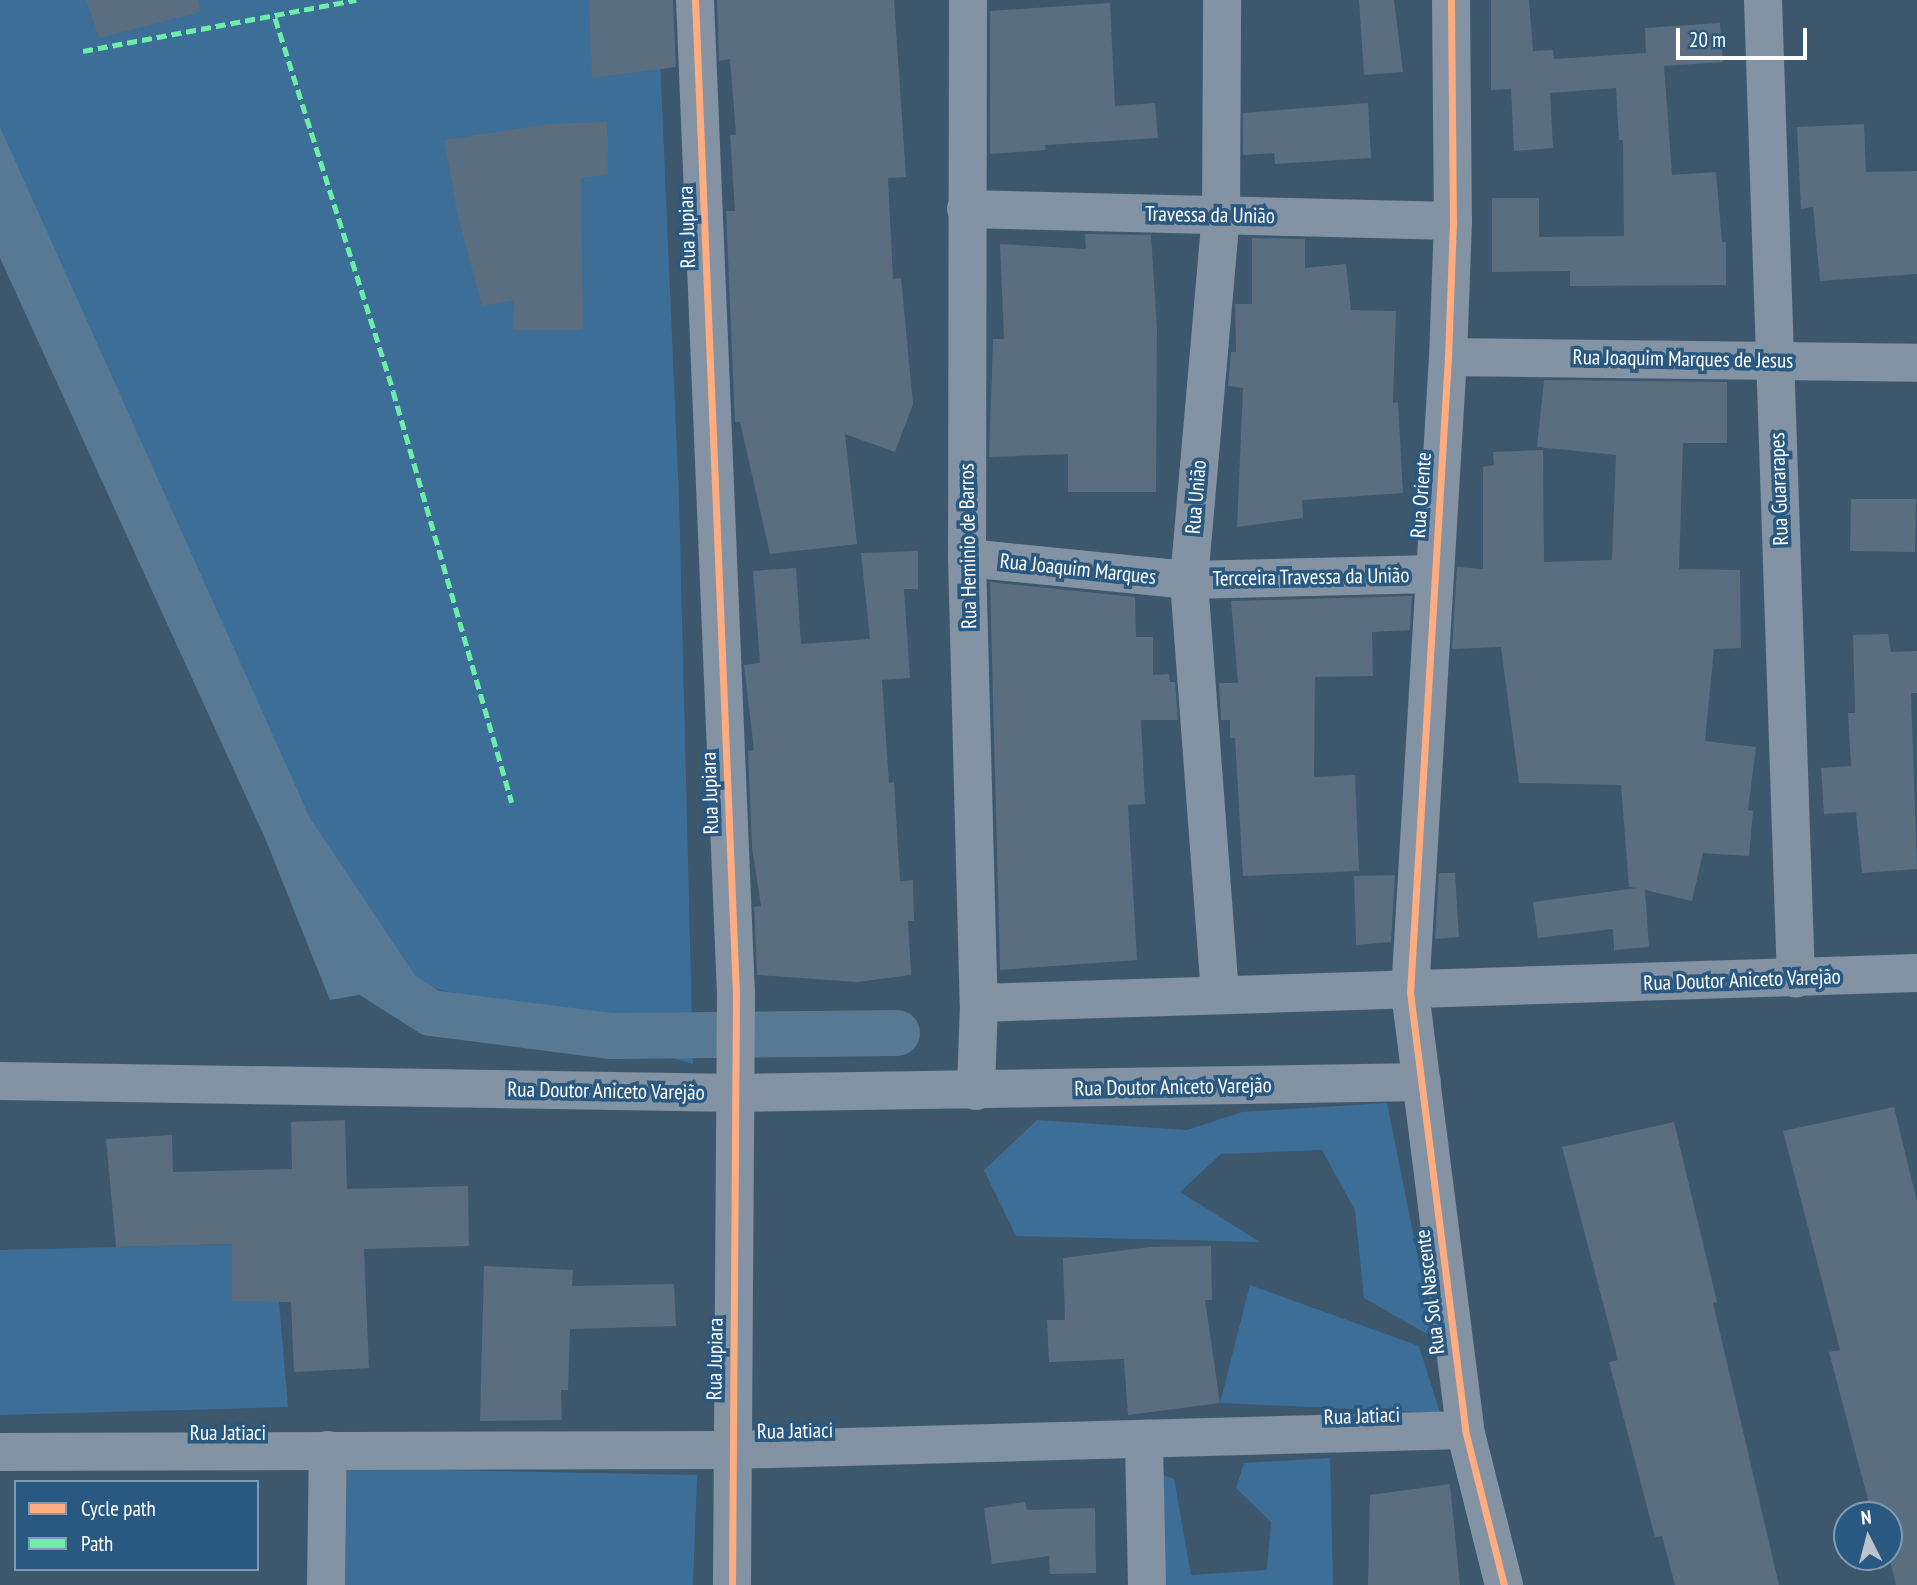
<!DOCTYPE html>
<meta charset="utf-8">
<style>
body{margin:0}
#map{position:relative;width:1917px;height:1585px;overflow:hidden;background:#3d576d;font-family:"PT Sans Narrow",sans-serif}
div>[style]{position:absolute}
.green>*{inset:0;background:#3d6e97}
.water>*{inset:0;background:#587994}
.canal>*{height:46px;margin:-23px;padding:0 23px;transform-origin:23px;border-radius:23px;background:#587994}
.building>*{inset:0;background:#5a6e80}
.minor>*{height:38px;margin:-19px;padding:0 19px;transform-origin:19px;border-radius:19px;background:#8393a3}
.quiet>*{height:5px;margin-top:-2.5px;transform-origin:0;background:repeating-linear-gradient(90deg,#6deda7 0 10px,transparent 0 15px)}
.cycleway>*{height:7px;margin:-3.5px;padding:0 3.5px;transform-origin:3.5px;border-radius:3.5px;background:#ffac80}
span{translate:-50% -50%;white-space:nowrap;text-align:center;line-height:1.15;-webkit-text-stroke:7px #295881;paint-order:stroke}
.street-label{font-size:21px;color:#fff}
.legend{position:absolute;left:14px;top:1480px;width:245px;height:91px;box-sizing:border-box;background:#295881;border:2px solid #7f9bb3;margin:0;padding:9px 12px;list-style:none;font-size:21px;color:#fff}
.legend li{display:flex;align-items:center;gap:14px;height:35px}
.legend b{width:35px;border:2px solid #7f9bb3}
.north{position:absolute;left:1833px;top:1501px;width:70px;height:70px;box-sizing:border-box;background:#295881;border:2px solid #7f9bb3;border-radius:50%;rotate:354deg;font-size:19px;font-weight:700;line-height:28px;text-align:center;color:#fff}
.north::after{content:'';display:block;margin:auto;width:24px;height:32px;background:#bbc4cc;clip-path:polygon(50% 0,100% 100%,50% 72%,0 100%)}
.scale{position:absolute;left:1676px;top:28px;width:131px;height:32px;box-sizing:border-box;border:4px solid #fff;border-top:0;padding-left:9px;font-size:21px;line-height:24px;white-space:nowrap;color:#fff;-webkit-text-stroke:5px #295881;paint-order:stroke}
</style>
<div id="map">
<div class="green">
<i style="clip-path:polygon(0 0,601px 0,660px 59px,679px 499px,693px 1064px,421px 984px,310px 818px,0 150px)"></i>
<i style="clip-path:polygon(1387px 1103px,1434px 1338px,1364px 1298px,1355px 1210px,1322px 1150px,1221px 1154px,1180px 1192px,1260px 1242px,1016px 1236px,984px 1170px,1037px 1120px,1187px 1130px,1242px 1112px)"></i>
<i style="clip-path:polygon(274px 1243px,288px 1407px,0 1415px,0 1250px)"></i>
<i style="clip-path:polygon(1250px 1285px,1419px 1346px,1440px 1413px,1220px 1403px)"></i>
<i style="clip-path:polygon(1330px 1458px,1333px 1585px,1152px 1585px,1154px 1472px,1174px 1479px,1191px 1575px,1267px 1570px,1271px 1522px,1236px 1488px,1244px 1463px)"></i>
<i style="clip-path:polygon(347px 1468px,697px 1475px,693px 1585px,345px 1585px)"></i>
</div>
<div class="water">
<i style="clip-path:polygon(0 127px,310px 818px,421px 984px,330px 1000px,265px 838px,0 258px)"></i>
</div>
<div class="canal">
<i style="left:345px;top:951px;width:13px;rotate:61deg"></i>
<i style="left:351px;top:962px;width:95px;rotate:32.5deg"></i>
<i style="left:431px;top:1013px;width:180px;rotate:7.3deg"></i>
<i style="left:610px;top:1036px;width:287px;rotate:-0.6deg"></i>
</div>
<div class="building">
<i style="clip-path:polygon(86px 0,198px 0,200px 12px,99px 38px)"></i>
<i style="clip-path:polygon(589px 0,673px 0,676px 67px,592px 78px)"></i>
<i style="clip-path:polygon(717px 0,894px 0,906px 177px,888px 178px,893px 279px,901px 278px,913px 404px,895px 452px,845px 434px,857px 544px,770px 554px,740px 422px,735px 422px,726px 211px,735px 211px,730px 135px,736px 135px,730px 59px,719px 61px)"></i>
<i style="clip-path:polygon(1359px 0,1394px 0,1403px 72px,1364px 75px)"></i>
<i style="clip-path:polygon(1491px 0,1529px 0,1533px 51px,1553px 50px,1554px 59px,1646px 53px,1645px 28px,1720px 23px,1723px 62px,1664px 66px,1672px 175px,1716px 172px,1722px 242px,1726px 242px,1726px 285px,1570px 286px,1570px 271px,1492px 272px,1492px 198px,1539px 198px,1539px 237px,1624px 236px,1623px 140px,1619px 140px,1616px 88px,1550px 93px,1553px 148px,1514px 151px,1511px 89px,1491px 90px)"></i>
<i style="clip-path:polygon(1110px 3px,1115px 106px,1155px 103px,1158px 138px,1045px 145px,1046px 150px,990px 154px,990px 11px)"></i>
<i style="clip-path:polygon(1368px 103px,1371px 158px,1275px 164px,1274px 153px,1243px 155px,1243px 113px)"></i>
<i style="clip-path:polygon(607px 122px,608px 175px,581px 178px,583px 330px,513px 330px,514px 300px,482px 306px,458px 216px,444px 140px,549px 124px)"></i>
<i style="clip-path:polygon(1864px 124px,1866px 172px,1917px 171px,1917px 274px,1820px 281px,1813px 207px,1801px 209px,1797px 127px)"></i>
<i style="clip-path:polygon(1085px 234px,1151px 235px,1157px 330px,1156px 492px,1068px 492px,1068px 454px,989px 457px,993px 339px,1004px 339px,1000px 244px,1086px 249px)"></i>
<i style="clip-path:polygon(1252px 238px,1305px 239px,1305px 268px,1346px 264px,1351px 310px,1396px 311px,1393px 403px,1398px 402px,1403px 493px,1302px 500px,1303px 518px,1237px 527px,1243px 388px,1228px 386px,1231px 352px,1236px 352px,1235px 304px,1252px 304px)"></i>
<i style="clip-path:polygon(1544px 380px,1727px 382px,1727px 443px,1683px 443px,1679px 569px,1740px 570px,1741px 648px,1714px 649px,1705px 741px,1756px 747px,1748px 810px,1753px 811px,1749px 856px,1703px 853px,1692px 901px,1645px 890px,1649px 947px,1614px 950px,1613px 929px,1538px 938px,1533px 902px,1637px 888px,1629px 887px,1621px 785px,1519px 783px,1501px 647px,1452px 649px,1457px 567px,1483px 569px,1483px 467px,1494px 465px,1493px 452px,1543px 450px,1544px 562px,1612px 560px,1616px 455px,1537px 447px)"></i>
<i style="clip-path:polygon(1851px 499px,1916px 499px,1915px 552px,1850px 551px)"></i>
<i style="clip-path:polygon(918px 551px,918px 589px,904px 589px,910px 678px,882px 680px,889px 783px,894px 782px,900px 881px,913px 880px,914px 921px,908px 921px,911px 975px,857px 982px,757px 975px,754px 907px,761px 906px,752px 848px,748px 751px,754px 750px,744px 665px,760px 663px,753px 571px,796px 568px,801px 644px,870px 639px,861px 553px)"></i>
<i style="clip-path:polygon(990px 582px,1135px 597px,1136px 637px,1153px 637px,1153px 675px,1169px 674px,1170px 682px,1175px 682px,1178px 720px,1141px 720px,1145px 804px,1128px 805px,1137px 960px,1000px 970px)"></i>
<i style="clip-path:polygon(1412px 596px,1410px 630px,1372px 632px,1373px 676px,1315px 677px,1314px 777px,1355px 775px,1359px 871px,1243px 876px,1235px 738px,1230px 738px,1230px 720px,1221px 720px,1219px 683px,1238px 683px,1231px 601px)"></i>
<i style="clip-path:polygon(1888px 634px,1891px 652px,1917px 651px,1917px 693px,1911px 693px,1917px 869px,1862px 873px,1856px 812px,1824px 814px,1821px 768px,1851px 766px,1848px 713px,1855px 713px,1853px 635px)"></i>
<i style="clip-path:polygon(1439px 873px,1455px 873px,1459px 937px,1435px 939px)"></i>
<i style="clip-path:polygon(1395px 875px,1391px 942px,1356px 945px,1354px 876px)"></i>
<i style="clip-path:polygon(1894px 1107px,1917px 1202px,1917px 1585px,1896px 1585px,1889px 1557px,1889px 1515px,1872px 1515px,1829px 1352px,1840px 1350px,1783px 1131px)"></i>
<i style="clip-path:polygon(345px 1120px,347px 1189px,468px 1186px,469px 1246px,364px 1249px,369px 1368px,294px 1372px,291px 1302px,232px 1301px,232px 1244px,116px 1247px,106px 1139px,172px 1135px,173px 1172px,292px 1169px,291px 1122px)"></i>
<i style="clip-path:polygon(1674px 1122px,1717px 1302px,1713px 1303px,1779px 1585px,1675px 1585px,1662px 1536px,1655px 1537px,1609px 1362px,1618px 1360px,1562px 1147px)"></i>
<i style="clip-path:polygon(1211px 1246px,1212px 1300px,1205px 1300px,1220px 1403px,1128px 1415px,1124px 1359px,1049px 1362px,1047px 1320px,1065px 1320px,1063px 1258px,1149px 1247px)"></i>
<i style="clip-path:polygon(484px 1266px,573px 1270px,572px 1286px,674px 1284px,676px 1326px,570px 1329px,568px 1390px,561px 1390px,562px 1420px,480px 1421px)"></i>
<i style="clip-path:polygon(1450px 1484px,1460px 1585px,1368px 1585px,1370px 1495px)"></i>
<i style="clip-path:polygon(1025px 1502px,1027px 1510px,1095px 1508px,1096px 1573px,1050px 1574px,1049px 1556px,992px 1564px,984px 1508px)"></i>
</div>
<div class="minor">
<i style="left:695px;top:0;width:996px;rotate:87.64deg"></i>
<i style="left:736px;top:995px;width:590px;rotate:90.39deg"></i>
<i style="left:968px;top:0;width:558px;rotate:90.1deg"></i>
<i style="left:967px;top:558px;width:445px;rotate:88.5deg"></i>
<i style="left:979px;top:1003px;width:88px;rotate:92deg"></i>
<i style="left:1451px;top:0;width:221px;rotate:89.5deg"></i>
<i style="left:1453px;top:221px;width:136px;rotate:92.1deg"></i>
<i style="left:1448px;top:357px;width:636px;rotate:93.42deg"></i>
<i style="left:1410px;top:992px;width:441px;rotate:82.8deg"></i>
<i style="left:1465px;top:1430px;width:160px;rotate:75.9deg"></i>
<i style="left:1763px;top:0;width:979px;rotate:88.07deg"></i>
<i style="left:966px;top:209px;width:487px;rotate:1.4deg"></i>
<i style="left:1448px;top:357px;width:469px;rotate:0.7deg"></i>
<i style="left:967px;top:558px;width:223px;rotate:5.7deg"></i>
<i style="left:1189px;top:580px;width:244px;rotate:-1.4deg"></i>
<i style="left:1220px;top:994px;width:415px;rotate:-94.3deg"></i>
<i style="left:1189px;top:580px;width:366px;rotate:-85deg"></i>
<i style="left:1221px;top:215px;width:215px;rotate:-89.7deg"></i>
<i style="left:979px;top:1003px;width:938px;rotate:-1.83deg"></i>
<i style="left:0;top:1081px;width:738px;rotate:0.93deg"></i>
<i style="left:738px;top:1093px;width:684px;rotate:-0.92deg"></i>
<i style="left:1144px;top:1442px;width:143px;rotate:88.8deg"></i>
<i style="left:0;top:1452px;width:731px;rotate:-0.16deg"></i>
<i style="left:731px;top:1450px;width:734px;rotate:-1.56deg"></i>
<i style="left:326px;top:1585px;width:135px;rotate:-89.2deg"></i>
</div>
<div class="quiet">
<i style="left:275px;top:18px;width:391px;rotate:72.4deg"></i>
<i style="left:393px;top:391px;width:428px;rotate:73.9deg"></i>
<i style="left:83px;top:51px;width:278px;rotate:-10.6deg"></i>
</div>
<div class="cycleway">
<i style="left:695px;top:0;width:996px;rotate:87.64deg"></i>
<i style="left:736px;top:995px;width:590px;rotate:90.39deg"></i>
<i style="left:1451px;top:0;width:221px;rotate:89.5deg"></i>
<i style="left:1453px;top:221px;width:136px;rotate:92.1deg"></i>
<i style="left:1448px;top:357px;width:636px;rotate:93.42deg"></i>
<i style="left:1410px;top:992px;width:441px;rotate:82.8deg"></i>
<i style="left:1465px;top:1430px;width:160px;rotate:75.9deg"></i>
</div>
<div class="street-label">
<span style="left:1210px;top:215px;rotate:1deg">Travessa da União</span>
<span style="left:687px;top:227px;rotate:-92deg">Rua Jupiara</span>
<span style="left:1683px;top:359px;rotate:1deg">Rua Joaquim Marques de Jesus</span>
<span style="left:1779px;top:489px;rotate:-92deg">Rua Guararapes</span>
<span style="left:1421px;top:495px;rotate:-86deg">Rua Oriente</span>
<span style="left:1196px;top:497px;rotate:-85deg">Rua União</span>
<span style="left:968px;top:546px;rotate:-91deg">Rua Heminio de Barros</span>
<span style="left:1078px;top:569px;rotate:6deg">Rua Joaquim Marques</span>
<span style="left:1311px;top:577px;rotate:-1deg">Tercceira Travessa da União</span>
<span style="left:710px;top:793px;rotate:-92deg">Rua Jupiara</span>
<span style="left:1742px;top:980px;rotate:-2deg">Rua Doutor Aniceto Varejão</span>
<span style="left:1173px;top:1087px;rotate:-1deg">Rua Doutor Aniceto Varejão</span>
<span style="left:606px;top:1091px;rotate:1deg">Rua Doutor Aniceto Varejão</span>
<span style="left:1430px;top:1292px;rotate:-97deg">Rua Sol Nascente</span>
<span style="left:715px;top:1359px;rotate:-89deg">Rua Jupiara</span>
<span style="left:1362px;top:1416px;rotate:-2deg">Rua Jatiaci</span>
<span style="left:795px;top:1431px;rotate:-1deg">Rua Jatiaci</span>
<span style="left:228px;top:1433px">Rua Jatiaci</span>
</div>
<ul class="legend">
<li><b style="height:9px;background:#ffac80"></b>Cycle path</li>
<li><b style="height:9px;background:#6deda7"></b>Path</li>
</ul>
<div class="north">N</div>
<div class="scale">20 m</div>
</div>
